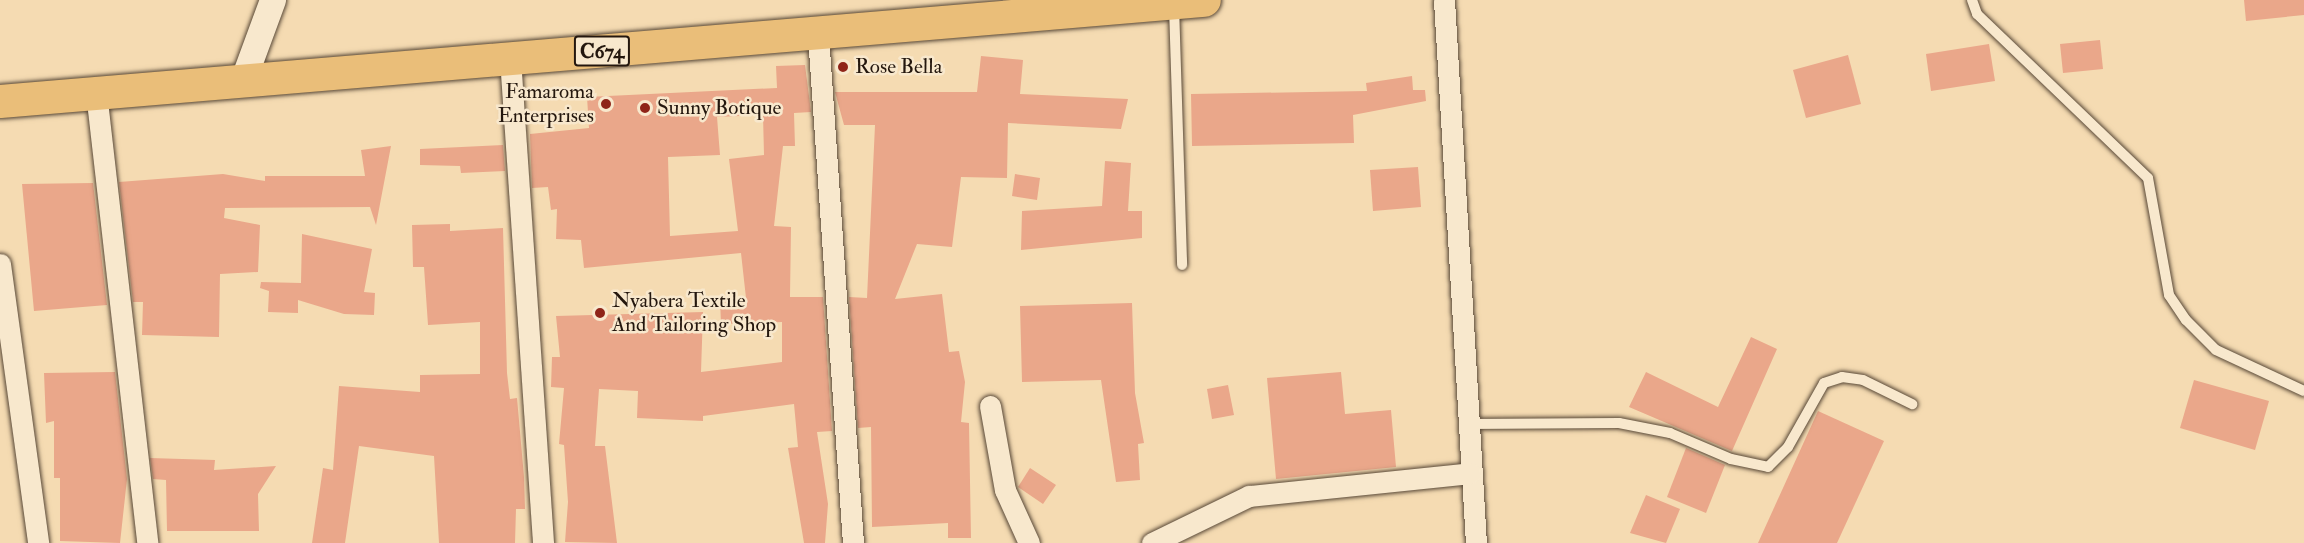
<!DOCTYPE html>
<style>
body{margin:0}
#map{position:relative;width:2304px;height:543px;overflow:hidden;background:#f5dbb2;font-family:"IM FELL Double Pica",serif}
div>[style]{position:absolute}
.building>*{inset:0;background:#eaa78a}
.roads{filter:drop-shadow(0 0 2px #584837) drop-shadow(0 0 2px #584837)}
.service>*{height:10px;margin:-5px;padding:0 5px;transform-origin:5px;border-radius:5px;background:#f8e8cd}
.minor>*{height:21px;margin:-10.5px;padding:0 10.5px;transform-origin:10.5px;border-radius:10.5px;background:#f8e8cd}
.tertiary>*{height:26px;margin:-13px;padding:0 13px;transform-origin:13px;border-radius:13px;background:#f8e8cd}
.primary>*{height:33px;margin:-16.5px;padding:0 16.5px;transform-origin:16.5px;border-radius:16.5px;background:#eabe79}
.dots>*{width:16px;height:16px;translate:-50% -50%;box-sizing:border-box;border:3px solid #f8e8cd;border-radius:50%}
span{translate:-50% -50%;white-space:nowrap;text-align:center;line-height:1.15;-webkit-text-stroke:5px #f8e8cd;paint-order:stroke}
.shield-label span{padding:2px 4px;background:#f8e8cd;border:2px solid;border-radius:4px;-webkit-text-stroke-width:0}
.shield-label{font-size:20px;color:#24170e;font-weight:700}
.poi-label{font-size:21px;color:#24170e}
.left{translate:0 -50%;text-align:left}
.right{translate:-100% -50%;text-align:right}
</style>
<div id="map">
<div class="building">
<i style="clip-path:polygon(2244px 0,2304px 0,2304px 15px,2246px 21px)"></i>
<i style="clip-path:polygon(2100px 40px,2103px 69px,2063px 73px,2060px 44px)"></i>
<i style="clip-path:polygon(1989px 44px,1995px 81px,1931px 91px,1926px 54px)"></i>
<i style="clip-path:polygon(1848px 55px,1861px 104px,1806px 118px,1793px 70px)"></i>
<i style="clip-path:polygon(981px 56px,1023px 60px,1020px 94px,1128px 99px,1121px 129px,1008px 123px,1007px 178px,961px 177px,952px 247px,917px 244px,895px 299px,942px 294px,949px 352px,959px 351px,965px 382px,961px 422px,969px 423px,971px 538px,948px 538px,948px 523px,872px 527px,871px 427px,858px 428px,849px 297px,867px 298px,875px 125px,844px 125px,835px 92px,977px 92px)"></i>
<i style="clip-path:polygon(evenodd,805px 65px,811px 112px,794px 113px,795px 146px,783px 146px,774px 226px,791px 227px,790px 297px,823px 297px,832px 431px,817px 432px,828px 504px,825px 543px,804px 543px,788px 448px,798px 447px,794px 404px,703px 416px,703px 421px,637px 418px,638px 391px,599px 389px,595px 446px,605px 446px,617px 543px,565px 542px,568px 502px,564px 445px,559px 444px,564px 388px,551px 387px,552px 357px,560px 357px,556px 316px,703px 312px,701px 372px,782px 362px,782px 322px,721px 324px,720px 299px,746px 298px,741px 253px,584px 268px,581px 240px,556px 239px,557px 209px,551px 210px,548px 187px,532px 188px,530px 134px,589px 128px,587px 97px,777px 88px,776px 66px,805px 65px,763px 115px,764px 155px,729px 159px,738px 231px,670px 236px,668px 157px,720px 155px,717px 117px,763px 115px)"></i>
<i style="clip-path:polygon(1412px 76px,1413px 90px,1425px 90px,1426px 101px,1353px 115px,1354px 143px,1192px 146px,1191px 94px,1367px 91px,1366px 83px)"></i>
<i style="clip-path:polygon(503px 145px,505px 171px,461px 173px,460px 166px,420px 165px,420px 149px)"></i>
<i style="clip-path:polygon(391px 146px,376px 225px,370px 207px,225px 208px,224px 218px,260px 225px,258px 272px,220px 274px,219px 337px,142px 335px,143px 302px,133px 302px,119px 182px,223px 174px,265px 181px,265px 176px,365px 176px,361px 150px)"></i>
<i style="clip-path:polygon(1105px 161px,1131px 163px,1128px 211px,1142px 211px,1142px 238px,1021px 250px,1022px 211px,1102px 206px)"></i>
<i style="clip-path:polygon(1418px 167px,1421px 207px,1373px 211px,1370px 170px)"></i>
<i style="clip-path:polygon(1015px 174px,1040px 178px,1037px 200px,1012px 196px)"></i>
<i style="clip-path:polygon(93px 183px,107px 305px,34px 311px,22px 184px)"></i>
<i style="clip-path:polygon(450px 224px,450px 231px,503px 228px,507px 373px,510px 399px,517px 398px,524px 477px,525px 509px,516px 509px,515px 543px,439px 543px,434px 456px,359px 446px,345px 543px,312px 543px,323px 468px,333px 470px,339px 386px,420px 392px,420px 375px,480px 374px,480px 322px,428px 325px,424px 267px,413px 267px,412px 225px)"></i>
<i style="clip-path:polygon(302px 234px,372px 249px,364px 292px,375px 293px,374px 315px,344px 314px,298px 300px,298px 313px,268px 312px,269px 291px,260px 288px,261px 282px,301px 283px)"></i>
<i style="clip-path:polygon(1132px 303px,1135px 393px,1144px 443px,1138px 444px,1140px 480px,1116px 482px,1101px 380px,1022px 382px,1020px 306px)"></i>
<i style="clip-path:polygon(1751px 337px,1777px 349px,1732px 451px,1629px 407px,1646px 372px,1718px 407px)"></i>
<i style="clip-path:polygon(115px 372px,127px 479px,120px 543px,60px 541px,60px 478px,54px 478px,54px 421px,46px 423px,44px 373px)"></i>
<i style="clip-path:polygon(1341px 372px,1345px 414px,1391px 410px,1396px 467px,1276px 479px,1267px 378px)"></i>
<i style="clip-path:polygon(2194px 380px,2269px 401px,2255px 450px,2180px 428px)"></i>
<i style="clip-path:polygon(1228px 385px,1234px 415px,1212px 419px,1207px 389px)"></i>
<i style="clip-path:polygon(1818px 411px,1884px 441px,1837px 543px,1758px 543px)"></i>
<i style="clip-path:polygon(1686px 448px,1725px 465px,1706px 513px,1667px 497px)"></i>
<i style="clip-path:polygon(150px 458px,215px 460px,214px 470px,276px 466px,258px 494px,259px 531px,167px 531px,166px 480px,153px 479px)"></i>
<i style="clip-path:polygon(1030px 468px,1056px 485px,1043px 504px,1018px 487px)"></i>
<i style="clip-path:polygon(1646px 495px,1680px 509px,1666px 543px,1630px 533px)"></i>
</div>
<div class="roads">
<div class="service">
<i style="left:1972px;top:0;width:15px;rotate:70deg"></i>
<i style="left:1977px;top:14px;width:237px;rotate:43.8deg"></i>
<i style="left:2148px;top:178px;width:119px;rotate:79.8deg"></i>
<i style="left:2169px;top:295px;width:30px;rotate:56deg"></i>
<i style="left:2186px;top:320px;width:42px;rotate:45deg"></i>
<i style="left:2216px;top:350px;width:97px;rotate:25deg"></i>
<i style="left:1174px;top:6px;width:259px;rotate:88.2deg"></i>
<i style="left:1467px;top:424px;width:152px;rotate:-0.4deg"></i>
<i style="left:1619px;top:423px;width:52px;rotate:11.1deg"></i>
<i style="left:1670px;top:433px;width:66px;rotate:23.1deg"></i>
<i style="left:1731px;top:459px;width:38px;rotate:12deg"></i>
<i style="left:1768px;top:467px;width:28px;rotate:-45deg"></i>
<i style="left:1788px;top:447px;width:73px;rotate:-60.6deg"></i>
<i style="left:1824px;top:383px;width:19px;rotate:-18deg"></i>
<i style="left:1842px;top:377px;width:21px;rotate:8deg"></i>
<i style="left:1863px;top:380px;width:55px;rotate:26.1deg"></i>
</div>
<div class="minor">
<i style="left:1444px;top:0;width:544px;rotate:86.63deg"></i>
<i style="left:818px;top:35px;width:509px;rotate:86.06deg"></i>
<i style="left:510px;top:58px;width:486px;rotate:86.1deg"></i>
<i style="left:96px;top:92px;width:454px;rotate:83.5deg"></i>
<i style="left:0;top:264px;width:282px;rotate:82.2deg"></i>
<i style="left:990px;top:406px;width:85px;rotate:79.9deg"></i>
<i style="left:1005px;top:490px;width:58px;rotate:65.6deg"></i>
<i style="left:1152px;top:543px;width:108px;rotate:-25.9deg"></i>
<i style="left:1249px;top:496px;width:222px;rotate:-5.9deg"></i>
</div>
<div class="tertiary">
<i style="left:244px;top:79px;width:84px;rotate:-69.8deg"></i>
</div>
<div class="primary">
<i style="left:0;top:101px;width:1208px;rotate:-4.8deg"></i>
</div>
</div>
<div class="dots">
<i style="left:843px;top:67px;background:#8f2418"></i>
<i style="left:606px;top:104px;background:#8f2418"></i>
<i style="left:645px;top:108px;background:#8f2418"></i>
<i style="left:600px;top:313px;background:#8f2418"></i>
</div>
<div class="shield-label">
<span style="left:602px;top:51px">C674</span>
</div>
<div class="poi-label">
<span class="left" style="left:855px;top:67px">Rose Bella</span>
<span class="right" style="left:594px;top:104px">Famaroma<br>Enterprises</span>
<span class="left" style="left:657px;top:108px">Sunny Botique</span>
<span class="left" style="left:612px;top:313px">Nyabera Textile<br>And Tailoring Shop</span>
</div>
</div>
